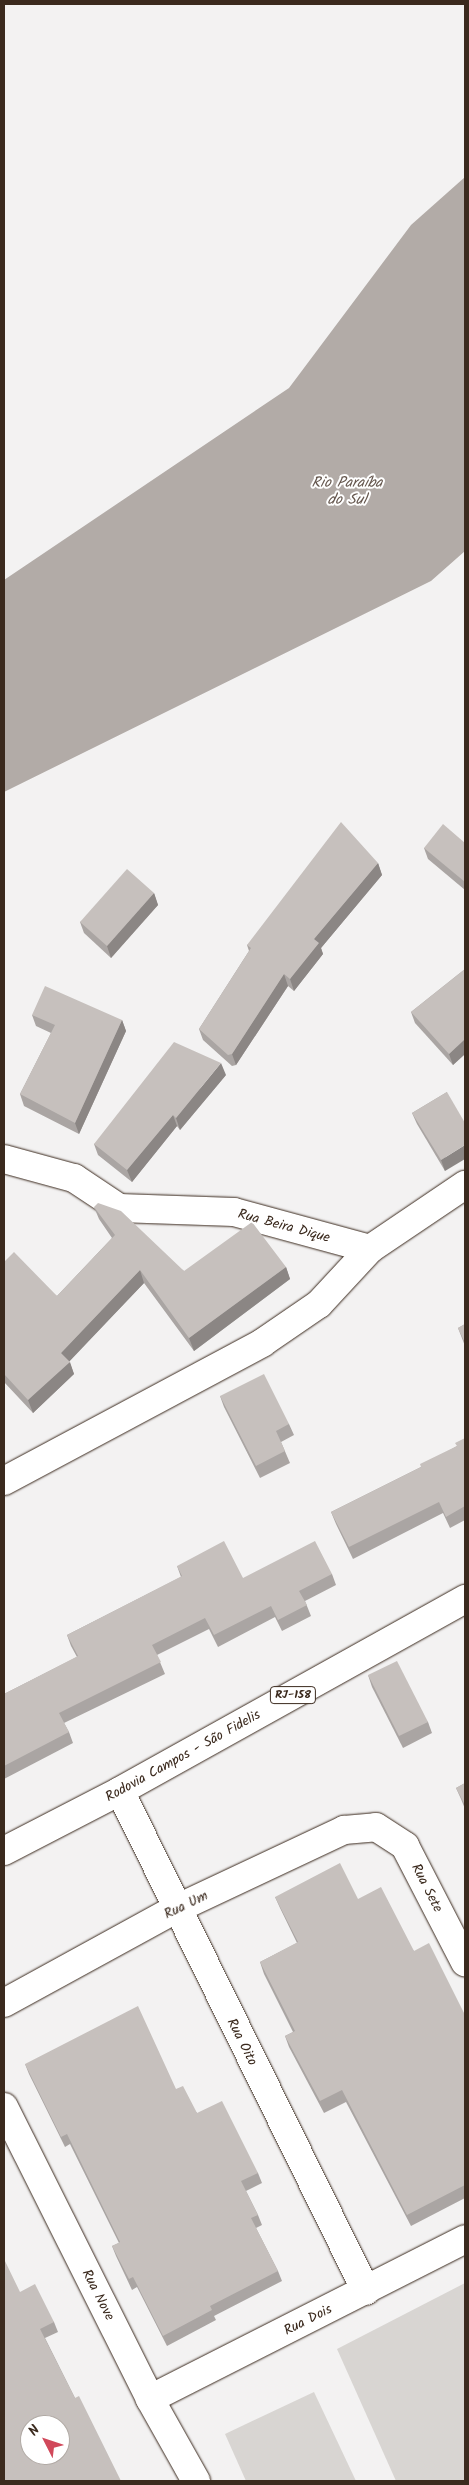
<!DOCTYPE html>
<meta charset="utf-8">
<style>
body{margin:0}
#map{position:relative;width:469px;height:2485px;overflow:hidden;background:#f3f2f2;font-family:Kalam,sans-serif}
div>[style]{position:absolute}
.green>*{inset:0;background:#d8d5d2}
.water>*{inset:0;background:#b2aba7}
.roads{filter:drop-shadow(0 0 1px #3b2a1e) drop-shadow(0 0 1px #3b2a1e)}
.minor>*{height:28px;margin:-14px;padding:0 14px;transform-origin:14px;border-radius:14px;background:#fff}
.major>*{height:28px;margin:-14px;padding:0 14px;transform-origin:14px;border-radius:14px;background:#fff}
.wall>*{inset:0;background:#aaa5a3}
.shaded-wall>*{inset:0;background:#8b8684}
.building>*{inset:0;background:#c6c0bd}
span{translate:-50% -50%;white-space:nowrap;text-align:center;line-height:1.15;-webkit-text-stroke:4px #fff;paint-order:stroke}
.shield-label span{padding:1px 4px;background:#fff;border:1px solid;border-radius:4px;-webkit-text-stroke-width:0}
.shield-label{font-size:12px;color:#3b2a1e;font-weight:700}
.street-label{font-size:14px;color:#3b2a1e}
.water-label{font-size:15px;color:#65574e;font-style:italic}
.frame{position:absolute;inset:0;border:5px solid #3b2a1e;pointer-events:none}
.north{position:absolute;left:20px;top:2415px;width:50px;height:50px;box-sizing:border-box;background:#fff;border:1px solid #b1aaa5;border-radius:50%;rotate:311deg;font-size:14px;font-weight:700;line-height:20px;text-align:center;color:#3b2a1e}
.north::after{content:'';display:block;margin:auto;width:18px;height:22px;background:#d1495b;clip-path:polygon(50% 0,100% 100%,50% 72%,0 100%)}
</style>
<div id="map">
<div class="green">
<i style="clip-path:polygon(465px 2283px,465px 2481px,396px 2481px,337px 2349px)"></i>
<i style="clip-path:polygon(314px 2392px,356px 2481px,246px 2481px,225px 2434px)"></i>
</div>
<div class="water">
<i style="clip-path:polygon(465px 177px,465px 551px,431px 581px,4px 792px,4px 580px,289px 388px,411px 225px)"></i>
</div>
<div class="roads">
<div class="minor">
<i style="left:4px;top:1159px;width:73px;rotate:15.2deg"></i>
<i style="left:74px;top:1178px;width:54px;rotate:33.7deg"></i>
<i style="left:119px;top:1208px;width:115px;rotate:2deg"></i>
<i style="left:234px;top:1212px;width:141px;rotate:15.2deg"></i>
<i style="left:370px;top:1249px;width:115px;rotate:-34deg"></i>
<i style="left:4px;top:1481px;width:293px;rotate:-28.1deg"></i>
<i style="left:262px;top:1343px;width:69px;rotate:-34.4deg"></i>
<i style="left:319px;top:1304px;width:75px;rotate:-47.2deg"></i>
<i style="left:120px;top:1791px;width:557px;rotate:63.8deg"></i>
<i style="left:4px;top:2003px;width:196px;rotate:-28.7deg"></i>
<i style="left:176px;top:1909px;width:186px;rotate:-25.2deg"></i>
<i style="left:344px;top:1830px;width:32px;rotate:-5deg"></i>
<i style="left:376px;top:1827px;width:35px;rotate:33deg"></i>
<i style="left:405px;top:1846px;width:131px;rotate:62.7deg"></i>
<i style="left:4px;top:2107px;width:326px;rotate:63.4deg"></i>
<i style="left:150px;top:2399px;width:94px;rotate:60.7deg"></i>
<i style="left:150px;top:2399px;width:353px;rotate:-26.9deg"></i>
</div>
<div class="major">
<i style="left:4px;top:1851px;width:131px;rotate:-27.3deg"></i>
<i style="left:120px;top:1791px;width:395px;rotate:-29.1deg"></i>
</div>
</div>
<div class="wall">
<i style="clip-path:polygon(465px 843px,465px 890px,428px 859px,424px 848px)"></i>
<i style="clip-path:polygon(378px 863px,382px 875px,321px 948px,323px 954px,294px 991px,288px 986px,236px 1065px,232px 1066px,203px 1040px,199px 1029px,249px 951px,247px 945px)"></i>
<i style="clip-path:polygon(154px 893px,158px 905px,111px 958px,84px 933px,80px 922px)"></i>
<i style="clip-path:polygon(465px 969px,465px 1054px,453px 1065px,415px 1023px,411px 1012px)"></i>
<i style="clip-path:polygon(32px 1015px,122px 1020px,126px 1031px,79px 1134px,24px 1106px,20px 1094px,51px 1033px,36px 1026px)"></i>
<i style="clip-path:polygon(226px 1075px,180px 1130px,177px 1126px,132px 1182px,98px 1155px,94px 1144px)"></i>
<i style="clip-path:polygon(447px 1092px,445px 1171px,417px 1124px,412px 1113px)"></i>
<i style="clip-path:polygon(94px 1207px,184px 1271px,286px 1267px,290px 1279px,194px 1351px,144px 1283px,69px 1361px,74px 1374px,33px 1413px,4px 1382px,4px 1262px,57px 1296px,112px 1238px,99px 1219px)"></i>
<i style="clip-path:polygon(465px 1324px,465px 1346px,458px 1328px)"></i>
<i style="clip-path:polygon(220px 1396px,289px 1424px,294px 1435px,281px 1442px,290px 1463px,260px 1478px,224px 1407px)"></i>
<i style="clip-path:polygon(465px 1438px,465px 1520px,450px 1528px,443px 1513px,353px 1559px,336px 1524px,331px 1512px,421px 1467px,457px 1446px)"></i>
<i style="clip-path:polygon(177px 1566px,243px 1578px,332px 1574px,336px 1585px,305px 1601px,311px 1616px,282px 1631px,275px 1617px,218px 1647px,209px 1629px,157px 1655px,165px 1674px,64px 1723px,69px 1732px,73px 1743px,4px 1779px,4px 1694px,77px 1657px,71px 1646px,67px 1635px,181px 1577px)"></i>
<i style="clip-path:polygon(368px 1675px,428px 1722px,432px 1733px,403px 1748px,372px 1687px)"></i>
<i style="clip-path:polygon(465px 1783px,465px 1809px,461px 1799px,456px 1788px)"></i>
<i style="clip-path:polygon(275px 1897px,358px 1899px,414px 1951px,465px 2015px,465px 2198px,411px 2226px,346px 2102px,324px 2113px,289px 2047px,285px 2036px,293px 2032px,264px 1974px,260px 1962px,297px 1943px,280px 1908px)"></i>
<i style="clip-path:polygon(25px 2064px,176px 2089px,197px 2113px,258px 2173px,262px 2183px,246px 2191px,258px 2215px,262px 2225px,256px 2228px,278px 2271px,282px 2281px,214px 2316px,216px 2320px,167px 2346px,137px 2287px,132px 2290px,116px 2256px,112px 2246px,119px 2243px,70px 2144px,65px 2147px,29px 2074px)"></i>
<i style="clip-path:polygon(20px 2292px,54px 2322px,58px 2332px,45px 2338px,75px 2398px,4px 2481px)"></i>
</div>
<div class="shaded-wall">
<i style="clip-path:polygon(378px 863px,382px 875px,321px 948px,323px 954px,294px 991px,290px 979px,314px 939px)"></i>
<i style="clip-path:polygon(154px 893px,158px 905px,111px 958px,107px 946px)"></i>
<i style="clip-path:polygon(284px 974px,288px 986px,236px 1065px,232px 1054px)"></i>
<i style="clip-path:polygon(122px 1020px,126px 1031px,79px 1134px,75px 1123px)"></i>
<i style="clip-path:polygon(465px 1039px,465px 1054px,453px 1065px,449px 1054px)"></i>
<i style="clip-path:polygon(221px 1063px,226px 1075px,180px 1130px,176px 1118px)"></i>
<i style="clip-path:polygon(173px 1115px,177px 1126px,132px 1182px,127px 1170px)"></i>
<i style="clip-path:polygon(465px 1145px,465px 1159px,445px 1171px,441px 1160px)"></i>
<i style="clip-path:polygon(286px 1267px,290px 1279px,194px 1351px,189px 1338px)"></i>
<i style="clip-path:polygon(140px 1270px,144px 1283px,67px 1364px,70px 1362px,74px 1374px,33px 1413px,28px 1400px,61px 1353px)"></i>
</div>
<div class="building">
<i style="clip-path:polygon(341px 822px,378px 863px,314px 939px,319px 943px,290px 979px,284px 974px,232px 1054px,228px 1055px,199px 1029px,251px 948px,247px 945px)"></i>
<i style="clip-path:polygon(443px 824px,465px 843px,465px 882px,424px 848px)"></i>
<i style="clip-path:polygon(127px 869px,154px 893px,107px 946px,80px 922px)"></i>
<i style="clip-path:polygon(465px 969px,465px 1039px,449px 1054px,411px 1012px)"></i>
<i style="clip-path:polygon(45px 986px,122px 1020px,75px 1123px,20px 1094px,55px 1025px,32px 1015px)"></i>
<i style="clip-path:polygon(174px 1042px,221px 1063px,176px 1118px,173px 1115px,127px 1170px,94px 1144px)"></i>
<i style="clip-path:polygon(447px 1092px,465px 1123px,465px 1145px,441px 1160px,412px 1113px)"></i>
<i style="clip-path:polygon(98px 1203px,121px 1211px,184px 1271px,252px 1222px,286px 1267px,189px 1338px,140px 1270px,61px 1353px,70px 1362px,28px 1400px,4px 1374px,4px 1262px,14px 1252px,57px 1296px,115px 1235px,94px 1207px)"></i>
<i style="clip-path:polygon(465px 1324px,465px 1343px,458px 1328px)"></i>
<i style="clip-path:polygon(264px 1374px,289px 1424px,276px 1431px,285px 1451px,256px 1466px,220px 1396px)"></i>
<i style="clip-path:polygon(465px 1438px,465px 1506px,446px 1517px,439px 1502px,349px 1547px,331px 1512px,421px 1467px,420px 1464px,457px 1446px,455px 1443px)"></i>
<i style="clip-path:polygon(224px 1541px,243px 1578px,315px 1541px,332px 1574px,299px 1591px,307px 1605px,278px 1620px,271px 1606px,214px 1635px,205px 1618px,152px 1645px,161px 1662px,59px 1713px,69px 1732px,4px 1766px,4px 1694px,78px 1656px,67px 1635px,182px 1576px,177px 1566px)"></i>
<i style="clip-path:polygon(397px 1661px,428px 1722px,399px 1736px,368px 1675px)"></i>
<i style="clip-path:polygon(465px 1783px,465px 1805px,456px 1788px)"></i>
<i style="clip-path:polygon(340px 1863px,358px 1899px,381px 1887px,414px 1951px,429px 1943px,465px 2015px,465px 2185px,407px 2215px,342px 2090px,320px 2101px,285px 2036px,295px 2031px,260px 1962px,298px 1942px,275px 1897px)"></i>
<i style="clip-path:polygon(138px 2006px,176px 2089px,183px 2086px,197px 2113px,222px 2101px,258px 2173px,241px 2181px,258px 2215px,251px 2218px,278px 2271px,210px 2306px,212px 2310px,163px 2336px,133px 2277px,129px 2279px,112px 2246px,120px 2242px,67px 2134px,61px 2137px,25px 2064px)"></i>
<i style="clip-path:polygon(evenodd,4px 2259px,20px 2292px,35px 2284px,54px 2322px,40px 2329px,75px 2398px,79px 2396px,121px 2481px,4px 2481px,4px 2259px,30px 2425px,60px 2425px,60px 2455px,30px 2455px,30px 2425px)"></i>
</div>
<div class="shield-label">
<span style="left:293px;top:1695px">RJ-158</span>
</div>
<div class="street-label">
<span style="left:284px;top:1226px;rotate:15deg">Rua Beira Dique</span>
<span style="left:183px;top:1756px;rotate:-29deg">Rodovia Campos - São Fidelis</span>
<span style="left:427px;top:1888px;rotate:63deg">Rua Sete</span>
<span style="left:186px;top:1905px;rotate:-26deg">Rua Um</span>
<span style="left:242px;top:2042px;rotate:63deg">Rua Oito</span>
<span style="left:98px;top:2295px;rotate:63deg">Rua Nove</span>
<span style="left:308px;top:2320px;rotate:-27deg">Rua Dois</span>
</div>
<div class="water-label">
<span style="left:347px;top:492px">Rio Paraíba<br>do Sul</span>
</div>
<div class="frame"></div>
<div class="north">N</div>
</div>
